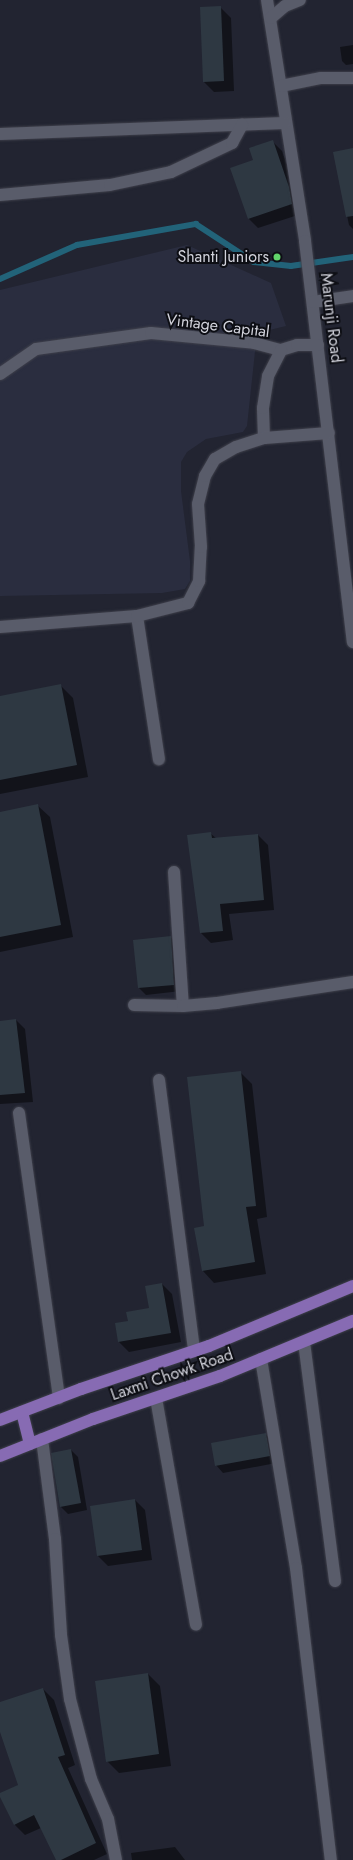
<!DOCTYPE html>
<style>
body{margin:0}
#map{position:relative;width:353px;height:1860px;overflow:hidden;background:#222431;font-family:Jost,sans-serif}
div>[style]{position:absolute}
.built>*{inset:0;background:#2a2d3f}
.shadow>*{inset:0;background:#0007}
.stream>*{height:5.5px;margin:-2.75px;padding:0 2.75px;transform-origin:2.75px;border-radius:2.75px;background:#226379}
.building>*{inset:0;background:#2e3842}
.roads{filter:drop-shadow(0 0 1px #3f404b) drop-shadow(0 0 1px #3f404b)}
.minor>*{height:12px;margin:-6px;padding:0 6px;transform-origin:6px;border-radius:6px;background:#595c6a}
.major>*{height:12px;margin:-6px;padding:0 6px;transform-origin:6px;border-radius:6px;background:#876bb3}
.dots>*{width:11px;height:11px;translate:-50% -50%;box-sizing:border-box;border:2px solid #0d0e14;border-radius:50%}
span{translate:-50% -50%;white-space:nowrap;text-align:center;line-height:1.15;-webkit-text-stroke:4px #0d0e14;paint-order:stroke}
.poi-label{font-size:16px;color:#d2d3dc}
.right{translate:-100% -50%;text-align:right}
.street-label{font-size:16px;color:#d2d3dc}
</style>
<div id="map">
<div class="built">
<i style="clip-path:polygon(187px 245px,271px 283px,286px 326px,257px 333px,247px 426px,243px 432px,206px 439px,187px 452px,181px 462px,181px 491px,190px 561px,190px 581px,185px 589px,162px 593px,0 596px,0 290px)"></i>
</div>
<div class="shadow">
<i style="clip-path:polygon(221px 8px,231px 18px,234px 91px,214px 92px,204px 82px)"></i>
<i style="clip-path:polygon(353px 45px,353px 64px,346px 65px,342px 61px,340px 47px)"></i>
<i style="clip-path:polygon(272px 141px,282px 151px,298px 197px,301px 214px,258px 228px,248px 218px,255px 160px)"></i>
<i style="clip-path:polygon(353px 149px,353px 229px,349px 225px,334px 153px)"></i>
<i style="clip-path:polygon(61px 686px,73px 698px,88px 777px,0 794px,0 697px)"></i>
<i style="clip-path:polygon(37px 805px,50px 817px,73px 937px,0 952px,0 813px)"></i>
<i style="clip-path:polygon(210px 833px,217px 839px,258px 835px,268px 845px,274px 910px,229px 914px,233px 940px,211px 943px,201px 933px,188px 836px)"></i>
<i style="clip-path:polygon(170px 937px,178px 944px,181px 991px,146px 995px,139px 988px)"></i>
<i style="clip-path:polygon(16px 1020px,25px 1029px,33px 1102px,0 1104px,0 1022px)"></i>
<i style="clip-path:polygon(240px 1072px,252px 1084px,267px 1217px,257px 1219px,266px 1274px,214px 1283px,203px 1271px,205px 1227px)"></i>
<i style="clip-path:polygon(162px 1284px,172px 1294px,181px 1342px,129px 1352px,119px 1342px,129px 1322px,150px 1309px)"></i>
<i style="clip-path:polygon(265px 1434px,273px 1441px,276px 1463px,223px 1473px,216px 1465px)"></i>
<i style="clip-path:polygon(71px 1450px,78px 1457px,87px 1510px,68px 1514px,61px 1507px)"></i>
<i style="clip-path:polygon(135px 1500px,145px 1510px,152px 1560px,108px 1566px,98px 1556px)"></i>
<i style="clip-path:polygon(148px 1674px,160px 1686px,171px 1766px,119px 1773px,107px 1761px)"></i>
<i style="clip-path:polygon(43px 1689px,54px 1700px,75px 1765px,68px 1768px,107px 1854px,94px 1860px,57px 1860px,41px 1828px,25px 1835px,15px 1825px,0 1795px,19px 1785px,0 1729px,0 1703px)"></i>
<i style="clip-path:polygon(175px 1847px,185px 1860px,132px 1860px,131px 1853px)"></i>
</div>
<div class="stream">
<i style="left:0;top:279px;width:84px;rotate:-23.8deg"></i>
<i style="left:77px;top:245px;width:121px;rotate:-10deg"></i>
<i style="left:196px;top:224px;width:69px;rotate:33.2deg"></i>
<i style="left:254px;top:262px;width:37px;rotate:6deg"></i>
<i style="left:291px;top:266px;width:63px;rotate:-8.3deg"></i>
</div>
<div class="building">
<i style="clip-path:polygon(221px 6px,224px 81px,203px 82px,200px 7px)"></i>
<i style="clip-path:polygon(273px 140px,289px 187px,292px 204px,248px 219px,230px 168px,253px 160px,249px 148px)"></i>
<i style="clip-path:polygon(353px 148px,353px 216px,346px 217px,333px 152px)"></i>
<i style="clip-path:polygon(61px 684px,77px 765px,0 780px,0 696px)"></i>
<i style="clip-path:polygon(38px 804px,61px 925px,0 937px,0 812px)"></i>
<i style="clip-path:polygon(211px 832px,212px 838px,258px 834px,264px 900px,220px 904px,223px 931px,200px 933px,187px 835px)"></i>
<i style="clip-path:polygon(171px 936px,174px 985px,138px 988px,133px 940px)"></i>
<i style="clip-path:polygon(16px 1019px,25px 1093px,0 1095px,0 1021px)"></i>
<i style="clip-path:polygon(241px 1071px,256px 1206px,246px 1207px,255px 1262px,202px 1271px,194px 1228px,204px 1226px,187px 1077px)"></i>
<i style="clip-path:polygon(162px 1283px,171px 1333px,118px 1342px,115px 1323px,128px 1321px,126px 1312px,149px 1308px,145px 1286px)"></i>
<i style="clip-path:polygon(266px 1433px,270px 1456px,215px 1466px,211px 1443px)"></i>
<i style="clip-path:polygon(71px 1449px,81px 1503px,60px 1507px,51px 1453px)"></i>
<i style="clip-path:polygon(135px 1499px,142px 1550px,97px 1556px,90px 1506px)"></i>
<i style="clip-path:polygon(148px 1673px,159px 1754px,106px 1762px,95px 1681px)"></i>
<i style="clip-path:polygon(43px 1688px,65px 1755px,58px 1757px,96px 1843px,61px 1860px,56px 1860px,34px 1815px,14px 1825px,0 1797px,0 1793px,18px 1785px,0 1732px,0 1702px)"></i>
</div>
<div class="roads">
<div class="minor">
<i style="left:267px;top:0;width:244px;rotate:81deg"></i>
<i style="left:305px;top:241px;width:404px;rotate:83.2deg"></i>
<i style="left:271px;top:18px;width:18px;rotate:-41deg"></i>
<i style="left:285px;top:6px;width:16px;rotate:-22deg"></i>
<i style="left:281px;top:86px;width:41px;rotate:-11.3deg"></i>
<i style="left:321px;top:78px;width:32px"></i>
<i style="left:0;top:134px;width:285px;rotate:-2.2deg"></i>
<i style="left:0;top:195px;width:110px;rotate:-5.2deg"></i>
<i style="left:110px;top:185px;width:62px;rotate:-12deg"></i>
<i style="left:171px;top:172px;width:68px;rotate:-25.4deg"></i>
<i style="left:232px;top:143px;width:21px;rotate:-61deg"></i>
<i style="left:313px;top:302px;width:40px;rotate:-8.5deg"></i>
<i style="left:0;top:374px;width:44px;rotate:-34.8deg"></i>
<i style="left:36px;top:349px;width:116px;rotate:-7.9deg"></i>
<i style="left:151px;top:333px;width:103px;rotate:5.5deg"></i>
<i style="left:254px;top:343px;width:28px;rotate:15deg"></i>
<i style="left:281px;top:350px;width:17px;rotate:-17deg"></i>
<i style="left:297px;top:345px;width:21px"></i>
<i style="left:264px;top:438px;width:30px;rotate:-92deg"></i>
<i style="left:263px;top:408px;width:32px;rotate:-81deg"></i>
<i style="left:268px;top:376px;width:29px;rotate:-63deg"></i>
<i style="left:137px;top:616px;width:145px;rotate:81.3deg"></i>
<i style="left:0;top:627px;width:137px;rotate:-4.6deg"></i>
<i style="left:137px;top:616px;width:53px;rotate:-14.3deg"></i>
<i style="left:188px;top:603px;width:25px;rotate:-63deg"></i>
<i style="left:199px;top:581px;width:34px;rotate:-87deg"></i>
<i style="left:201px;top:547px;width:43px;rotate:-94deg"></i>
<i style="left:198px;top:504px;width:29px;rotate:-76deg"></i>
<i style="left:205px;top:476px;width:20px;rotate:-60deg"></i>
<i style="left:215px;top:459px;width:24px;rotate:-30deg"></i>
<i style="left:236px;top:447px;width:29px;rotate:-18deg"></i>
<i style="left:264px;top:438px;width:65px;rotate:-4.4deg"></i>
<i style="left:174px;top:872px;width:134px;rotate:86.2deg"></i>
<i style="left:134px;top:1005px;width:49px;rotate:1.2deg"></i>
<i style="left:183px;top:1006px;width:34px;rotate:-5deg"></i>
<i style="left:217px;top:1003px;width:138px;rotate:-8.8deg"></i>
<i style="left:159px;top:1080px;width:273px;rotate:82.6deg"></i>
<i style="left:19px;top:1113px;width:288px;rotate:82deg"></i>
<i style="left:304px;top:1342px;width:241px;rotate:82.6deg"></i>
<i style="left:261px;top:1359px;width:212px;rotate:80.5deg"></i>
<i style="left:296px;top:1568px;width:294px;rotate:83.2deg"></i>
<i style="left:156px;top:1398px;width:230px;rotate:80deg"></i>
<i style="left:42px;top:1439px;width:101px;rotate:82.6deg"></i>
<i style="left:55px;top:1539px;width:96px;rotate:86.4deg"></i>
<i style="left:61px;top:1635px;width:65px;rotate:82deg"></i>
<i style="left:70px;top:1699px;width:83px;rotate:75.3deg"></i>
<i style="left:91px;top:1779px;width:43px;rotate:67deg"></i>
<i style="left:108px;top:1819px;width:42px;rotate:79deg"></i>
</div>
<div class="major">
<i style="left:22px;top:1412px;width:33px;rotate:76deg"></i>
<i style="left:0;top:1420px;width:87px;rotate:-20.9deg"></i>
<i style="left:81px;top:1389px;width:135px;rotate:-18.6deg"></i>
<i style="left:209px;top:1346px;width:156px;rotate:-22.6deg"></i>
<i style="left:0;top:1456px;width:100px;rotate:-21.7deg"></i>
<i style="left:93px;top:1419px;width:134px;rotate:-18.7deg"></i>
<i style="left:220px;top:1376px;width:144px;rotate:-22.5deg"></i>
</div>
</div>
<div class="dots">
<i style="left:277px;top:257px;background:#61d46a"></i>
</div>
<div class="poi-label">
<span class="right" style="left:269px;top:257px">Shanti Juniors</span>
</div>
<div class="street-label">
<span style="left:331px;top:318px;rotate:83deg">Marunji Road</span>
<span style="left:218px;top:326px;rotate:7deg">Vintage Capital</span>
<span style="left:172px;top:1375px;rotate:-19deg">Laxmi Chowk Road</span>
</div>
</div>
